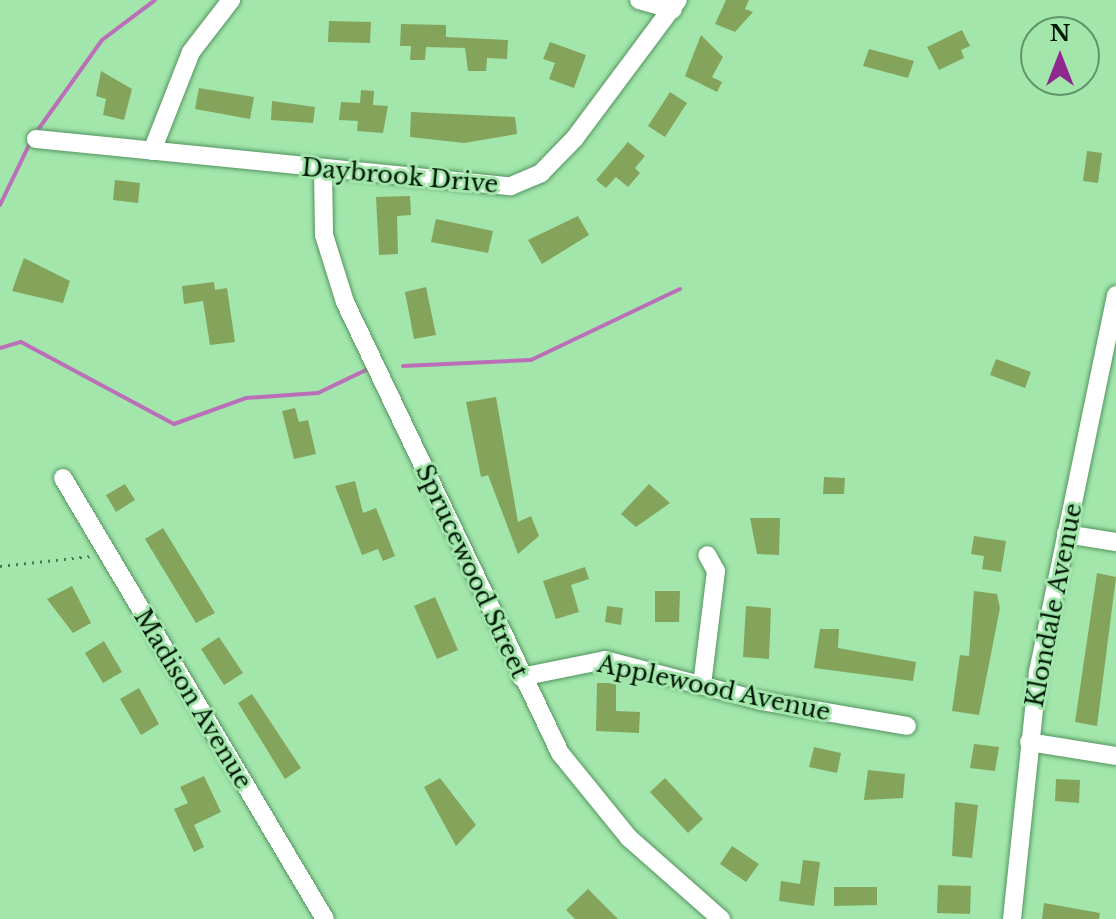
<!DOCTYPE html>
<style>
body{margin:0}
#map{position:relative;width:1116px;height:919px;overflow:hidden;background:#a2e6ac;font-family:"Libre Baskerville",serif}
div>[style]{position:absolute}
.stream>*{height:4px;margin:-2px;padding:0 2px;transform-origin:2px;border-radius:2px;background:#bc6fb9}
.building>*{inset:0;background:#84a45c}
.path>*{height:3px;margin-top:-1.5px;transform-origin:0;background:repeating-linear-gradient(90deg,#4c7853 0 2px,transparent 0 8px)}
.roads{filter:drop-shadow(0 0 2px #53945e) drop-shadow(0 0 2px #53945e)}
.minor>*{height:18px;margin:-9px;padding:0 9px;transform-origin:9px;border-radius:9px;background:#fff}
span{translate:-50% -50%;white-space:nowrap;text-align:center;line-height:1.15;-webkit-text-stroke:6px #a2e6ac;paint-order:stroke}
.street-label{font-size:24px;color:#001804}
.north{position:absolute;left:1020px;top:16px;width:80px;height:80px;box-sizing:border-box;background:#a2e6ac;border:2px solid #619469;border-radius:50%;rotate:0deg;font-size:22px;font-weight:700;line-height:32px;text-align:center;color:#001804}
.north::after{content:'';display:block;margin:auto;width:28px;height:36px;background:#90298f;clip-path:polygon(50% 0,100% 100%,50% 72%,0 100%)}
</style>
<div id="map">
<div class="stream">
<i style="left:35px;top:134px;width:115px;rotate:-54.5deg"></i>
<i style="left:102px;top:40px;width:66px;rotate:-37deg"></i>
<i style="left:0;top:205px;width:71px;rotate:-64.2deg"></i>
<i style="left:0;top:348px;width:22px;rotate:-16deg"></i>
<i style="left:21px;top:342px;width:174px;rotate:28.2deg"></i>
<i style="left:174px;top:424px;width:77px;rotate:-19.9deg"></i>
<i style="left:246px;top:398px;width:72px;rotate:-4deg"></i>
<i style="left:318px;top:393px;width:53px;rotate:-25.6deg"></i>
<i style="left:403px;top:366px;width:128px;rotate:-2.7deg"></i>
<i style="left:531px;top:360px;width:165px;rotate:-25.5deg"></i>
</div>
<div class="building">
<i style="clip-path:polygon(726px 0,749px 0,745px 9px,753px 12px,735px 32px,715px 24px)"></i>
<i style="clip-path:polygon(329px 21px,371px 22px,370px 43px,328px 42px)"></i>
<i style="clip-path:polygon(401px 24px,446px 25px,446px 37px,508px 40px,507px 59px,487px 58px,486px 71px,468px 71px,465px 48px,426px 47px,425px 60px,410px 60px,411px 46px,400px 46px)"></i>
<i style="clip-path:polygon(962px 30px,970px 46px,961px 50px,964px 58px,939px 70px,927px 47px)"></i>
<i style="clip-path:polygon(701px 35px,723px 57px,712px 77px,722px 82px,717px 92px,685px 76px)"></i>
<i style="clip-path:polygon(550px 42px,586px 55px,574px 88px,549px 79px,555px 63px,543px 59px)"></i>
<i style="clip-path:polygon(869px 49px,914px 61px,908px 78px,863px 66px)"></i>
<i style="clip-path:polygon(101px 71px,132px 89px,124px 120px,103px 115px,106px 99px,96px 96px)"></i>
<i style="clip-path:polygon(199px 88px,254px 97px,250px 119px,195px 109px)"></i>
<i style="clip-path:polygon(361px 90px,374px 91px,373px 105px,388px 106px,383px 133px,357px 131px,358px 121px,339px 120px,341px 102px,360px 103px)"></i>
<i style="clip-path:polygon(670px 92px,687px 103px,665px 137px,648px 126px)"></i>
<i style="clip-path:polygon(272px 101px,315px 107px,313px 123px,271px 120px)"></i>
<i style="clip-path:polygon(411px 112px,515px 117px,517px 134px,464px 143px,410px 137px)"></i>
<i style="clip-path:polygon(628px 142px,645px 156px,635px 168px,640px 173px,628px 187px,616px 177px,606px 188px,596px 180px)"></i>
<i style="clip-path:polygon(1087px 151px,1102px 153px,1098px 183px,1083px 181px)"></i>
<i style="clip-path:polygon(115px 180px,140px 183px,138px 203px,113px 200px)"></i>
<i style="clip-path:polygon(410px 196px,411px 215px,397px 216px,398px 254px,379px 255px,376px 197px)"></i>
<i style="clip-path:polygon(578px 216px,589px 235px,542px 264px,528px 240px)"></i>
<i style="clip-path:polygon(436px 219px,493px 231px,488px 253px,431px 242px)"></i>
<i style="clip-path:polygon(24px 258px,70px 281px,63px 303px,12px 291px)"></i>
<i style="clip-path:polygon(214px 282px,215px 290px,227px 288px,235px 342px,210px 345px,203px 301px,184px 304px,182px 286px)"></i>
<i style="clip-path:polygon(426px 287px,436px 335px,414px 339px,405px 292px)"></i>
<i style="clip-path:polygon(996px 359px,1031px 372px,1025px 388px,990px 375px)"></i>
<i style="clip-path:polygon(496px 397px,518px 522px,531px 516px,539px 536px,518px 554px,488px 475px,481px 477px,466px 402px)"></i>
<i style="clip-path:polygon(295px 408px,299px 422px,308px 420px,316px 454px,294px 459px,282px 411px)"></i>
<i style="clip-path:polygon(824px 477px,845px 478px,844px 494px,823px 494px)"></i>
<i style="clip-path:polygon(355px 481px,363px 513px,376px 508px,395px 556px,383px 561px,378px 549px,362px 555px,335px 486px)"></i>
<i style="clip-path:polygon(125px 484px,135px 500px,116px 512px,106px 495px)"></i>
<i style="clip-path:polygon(649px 484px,670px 503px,636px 527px,621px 514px)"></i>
<i style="clip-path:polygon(750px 518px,780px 518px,779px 555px,757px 554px)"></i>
<i style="clip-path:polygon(163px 528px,215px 613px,196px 623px,145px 539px)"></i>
<i style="clip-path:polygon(974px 536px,1006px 541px,1001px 572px,982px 569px,984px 556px,971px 554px)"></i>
<i style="clip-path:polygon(585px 567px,589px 579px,571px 585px,579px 612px,556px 619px,543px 581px)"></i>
<i style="clip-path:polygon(1097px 573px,1116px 577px,1097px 726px,1075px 722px)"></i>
<i style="clip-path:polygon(72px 586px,91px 623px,73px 633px,47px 599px)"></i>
<i style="clip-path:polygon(655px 591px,680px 591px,679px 622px,655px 622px)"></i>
<i style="clip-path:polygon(974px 591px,997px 594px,1000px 608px,979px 715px,952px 711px,960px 655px,969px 656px)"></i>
<i style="clip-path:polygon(435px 597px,458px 650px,437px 659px,414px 606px)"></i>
<i style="clip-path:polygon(607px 606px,623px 608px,621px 625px,605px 622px)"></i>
<i style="clip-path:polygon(746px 606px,771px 608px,769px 659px,743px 657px)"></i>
<i style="clip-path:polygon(820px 629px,839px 629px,838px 648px,916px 662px,913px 681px,814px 668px)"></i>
<i style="clip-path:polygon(219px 637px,243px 673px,224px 685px,201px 649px)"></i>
<i style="clip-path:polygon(104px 641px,122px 672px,103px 683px,85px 653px)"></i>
<i style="clip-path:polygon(597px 683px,616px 683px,616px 711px,640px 712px,639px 733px,596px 731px)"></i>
<i style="clip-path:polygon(139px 688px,159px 724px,141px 735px,120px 699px)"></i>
<i style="clip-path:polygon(252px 694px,301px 768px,285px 779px,238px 703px)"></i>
<i style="clip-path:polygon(974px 744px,999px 747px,995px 771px,970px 768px)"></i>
<i style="clip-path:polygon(814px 747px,841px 753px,837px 773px,809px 767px)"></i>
<i style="clip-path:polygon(868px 770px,905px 774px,903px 798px,864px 800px)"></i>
<i style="clip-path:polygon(204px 776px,221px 812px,194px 825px,204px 847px,194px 852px,174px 809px,188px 803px,180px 787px)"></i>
<i style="clip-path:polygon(440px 778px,476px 825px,456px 846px,424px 787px)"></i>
<i style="clip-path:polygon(665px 778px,703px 819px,688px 833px,650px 792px)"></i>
<i style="clip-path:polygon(1056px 779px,1080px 780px,1079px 803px,1055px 801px)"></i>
<i style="clip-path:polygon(955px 802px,978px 805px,972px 858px,952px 856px)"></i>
<i style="clip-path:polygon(732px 846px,759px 864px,746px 882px,720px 864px)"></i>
<i style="clip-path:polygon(803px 860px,820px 862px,814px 906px,779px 901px,781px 881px,800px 884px)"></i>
<i style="clip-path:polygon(938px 885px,971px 886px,970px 914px,937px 913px)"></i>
<i style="clip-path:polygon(834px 887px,877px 887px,877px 905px,834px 906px)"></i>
<i style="clip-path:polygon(588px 889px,618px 919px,575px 919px,566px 910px)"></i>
<i style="clip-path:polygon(1044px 903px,1100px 913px,1099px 919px,1042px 919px)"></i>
</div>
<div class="path">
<i style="left:0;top:566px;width:92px;rotate:-6.3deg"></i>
</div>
<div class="roads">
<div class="minor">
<i style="left:639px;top:0;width:35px;rotate:16deg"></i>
<i style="left:36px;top:139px;width:477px;rotate:5.7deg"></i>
<i style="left:511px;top:186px;width:33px;rotate:-23deg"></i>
<i style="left:541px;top:173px;width:49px;rotate:-45.8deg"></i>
<i style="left:575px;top:138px;width:172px;rotate:-53.3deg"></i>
<i style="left:152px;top:151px;width:106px;rotate:-68.5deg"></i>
<i style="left:191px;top:52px;width:66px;rotate:-52.4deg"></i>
<i style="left:323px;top:169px;width:66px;rotate:89.1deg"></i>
<i style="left:324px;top:235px;width:70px;rotate:72.6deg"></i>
<i style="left:345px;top:302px;width:500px;rotate:64.5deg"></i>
<i style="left:560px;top:753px;width:109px;rotate:50.9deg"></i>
<i style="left:629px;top:838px;width:123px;rotate:41.4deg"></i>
<i style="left:63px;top:478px;width:513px;rotate:59.29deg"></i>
<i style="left:1066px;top:534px;width:51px;rotate:9.1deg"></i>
<i style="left:521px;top:677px;width:86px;rotate:-11.4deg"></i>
<i style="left:605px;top:660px;width:161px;rotate:14.7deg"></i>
<i style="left:761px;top:701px;width:148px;rotate:9.7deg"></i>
<i style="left:702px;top:685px;width:115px;rotate:-83deg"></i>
<i style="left:716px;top:571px;width:18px;rotate:-119deg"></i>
<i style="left:1029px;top:742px;width:88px;rotate:9.1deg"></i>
<i style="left:1012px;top:919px;width:248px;rotate:-84deg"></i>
<i style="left:1038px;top:672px;width:385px;rotate:-78.3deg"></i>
</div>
</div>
<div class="street-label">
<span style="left:400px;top:176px;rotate:5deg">Daybrook Drive</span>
<span style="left:472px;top:571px;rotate:65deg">Sprucewood Street</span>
<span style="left:1054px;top:605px;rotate:-79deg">Klondale Avenue</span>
<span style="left:714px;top:688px;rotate:12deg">Applewood Avenue</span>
<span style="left:193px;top:699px;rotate:59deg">Madison Avenue</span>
</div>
<div class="north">N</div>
</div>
